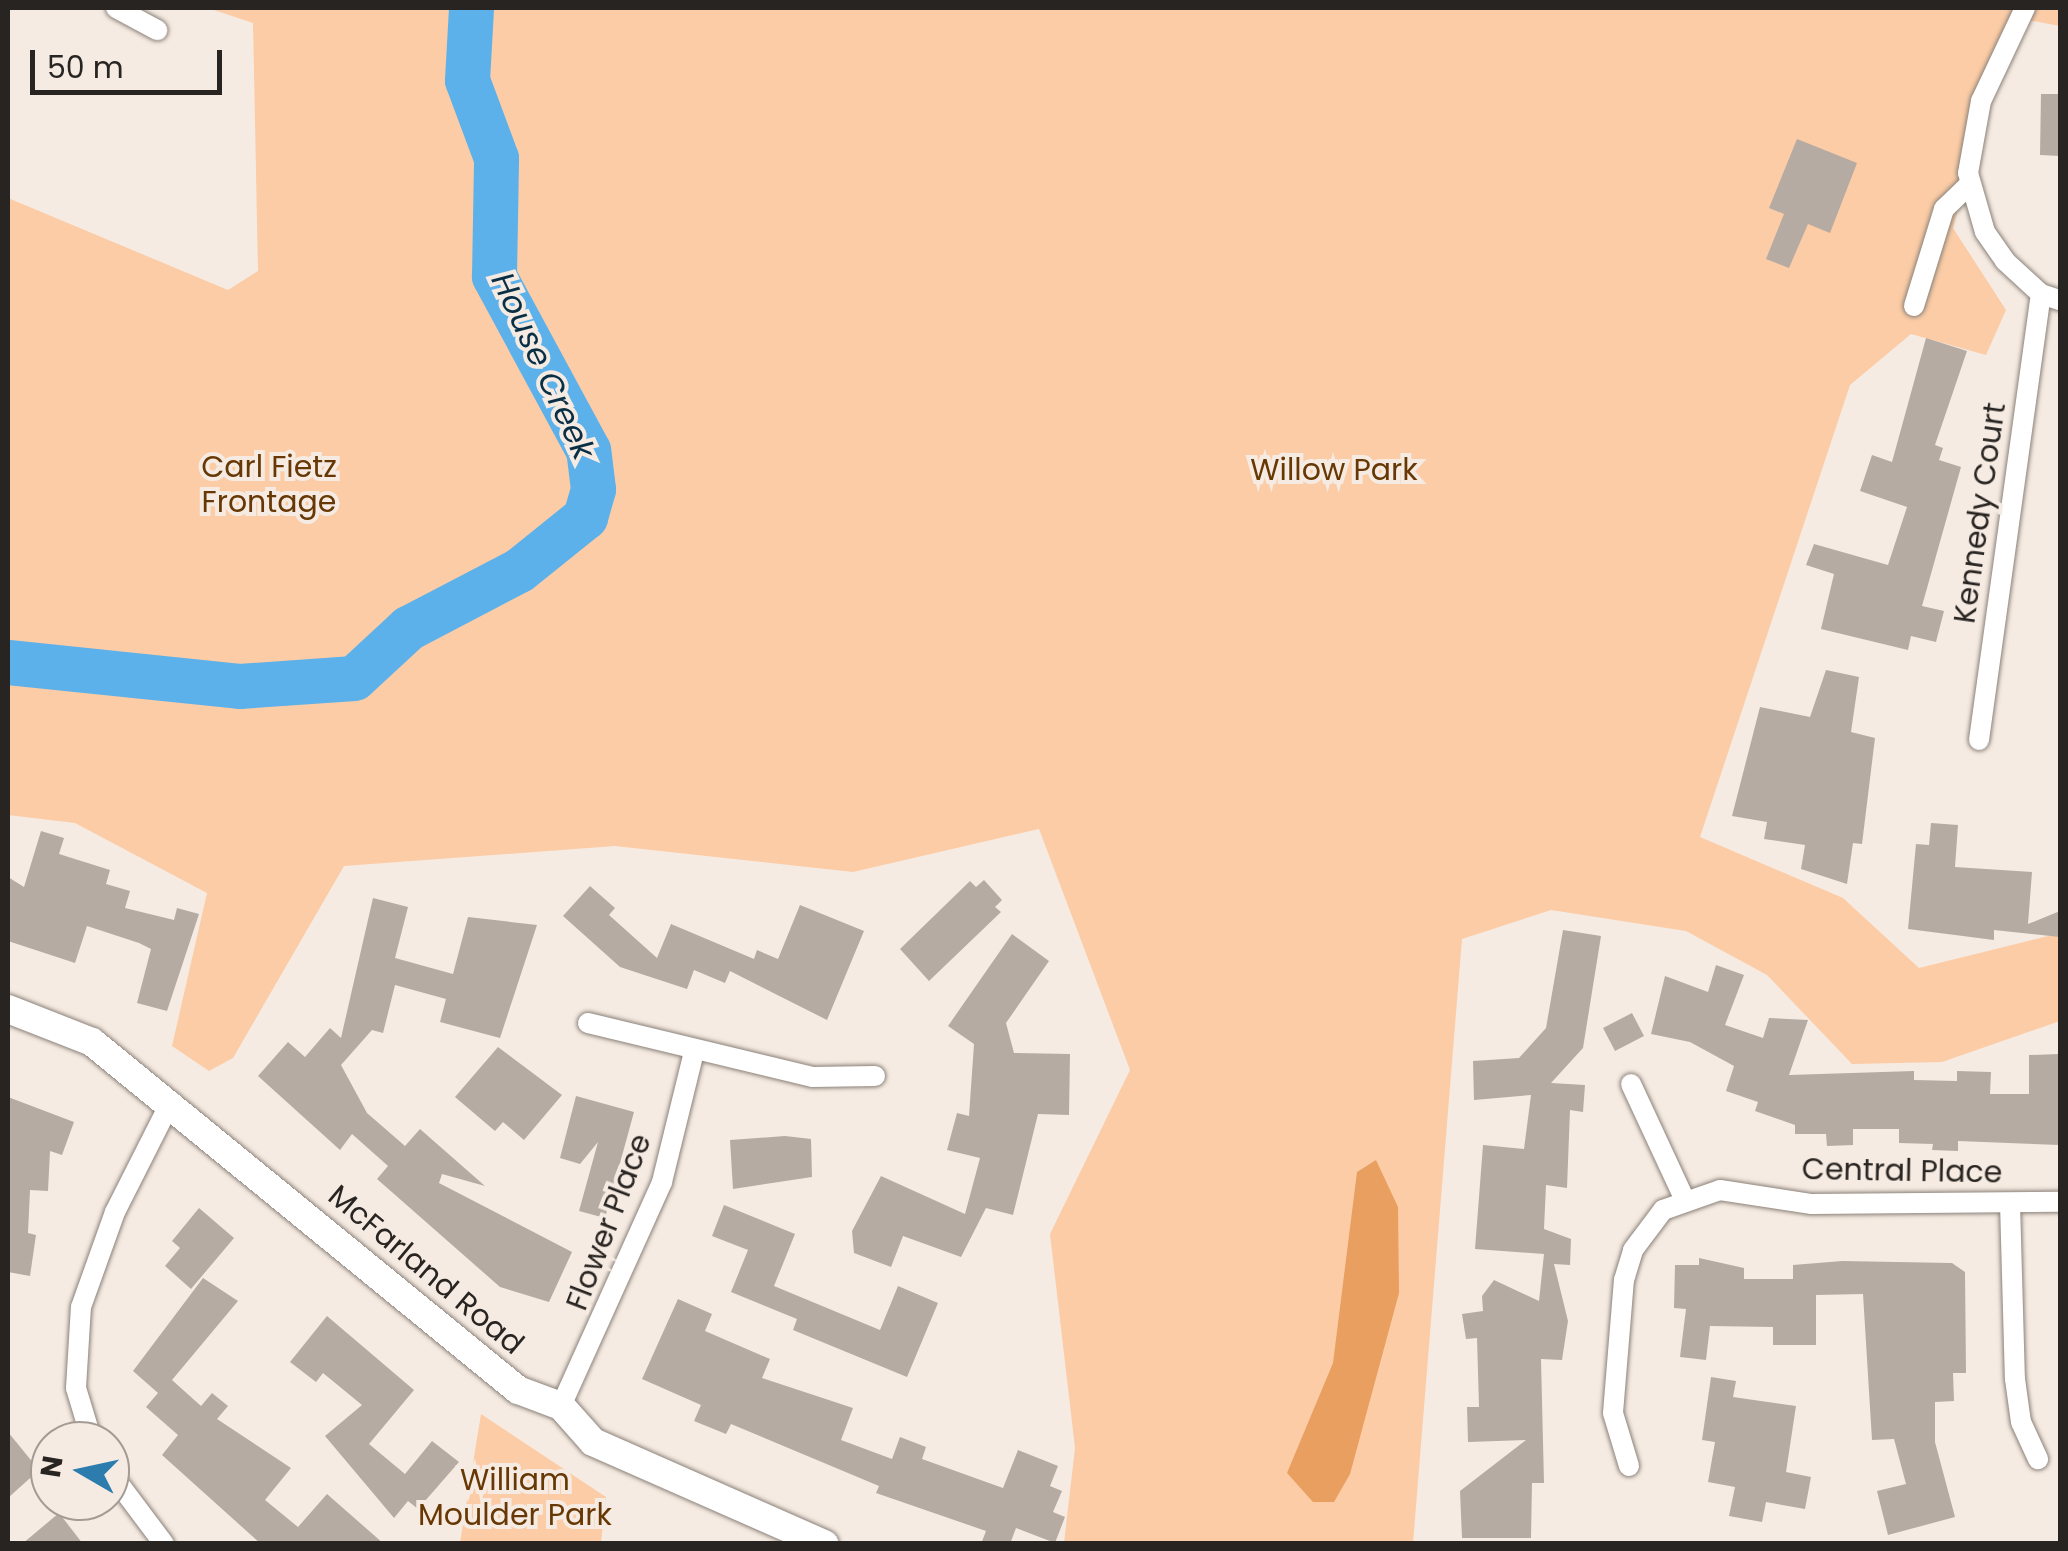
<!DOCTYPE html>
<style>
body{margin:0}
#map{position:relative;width:2068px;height:1551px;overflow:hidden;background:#f6ebe2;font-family:Poppins,sans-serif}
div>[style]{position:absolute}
.green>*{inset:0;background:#fbcca6}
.forest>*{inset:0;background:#e89f60}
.river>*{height:45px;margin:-22.5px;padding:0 22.5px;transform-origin:22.5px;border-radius:22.5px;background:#5cb1ea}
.building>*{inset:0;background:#b6aba3}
.roads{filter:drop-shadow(0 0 2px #8a8179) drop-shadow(0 0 2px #8a8179)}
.minor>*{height:20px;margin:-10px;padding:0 10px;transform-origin:10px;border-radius:10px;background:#fff}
.tertiary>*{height:28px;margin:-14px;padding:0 14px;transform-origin:14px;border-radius:14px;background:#fff}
span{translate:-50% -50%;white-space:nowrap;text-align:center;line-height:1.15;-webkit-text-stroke:8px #f6ebe2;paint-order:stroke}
.park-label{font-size:30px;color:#673804}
.street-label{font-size:30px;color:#282421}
.water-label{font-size:32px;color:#092f46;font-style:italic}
.frame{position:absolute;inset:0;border:10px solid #282421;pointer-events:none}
.north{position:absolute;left:30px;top:1421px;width:100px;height:100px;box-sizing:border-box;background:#f6ebe2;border:2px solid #a49b95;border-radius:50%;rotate:279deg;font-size:28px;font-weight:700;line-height:40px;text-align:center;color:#282421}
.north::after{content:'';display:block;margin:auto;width:35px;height:45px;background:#2d7cae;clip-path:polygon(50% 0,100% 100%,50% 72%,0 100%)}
.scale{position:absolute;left:30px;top:50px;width:192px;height:45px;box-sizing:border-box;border:5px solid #282421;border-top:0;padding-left:12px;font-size:30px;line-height:35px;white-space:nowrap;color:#282421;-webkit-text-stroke:8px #f6ebe2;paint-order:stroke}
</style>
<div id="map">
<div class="green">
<i style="clip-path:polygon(208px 8px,2060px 8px,2060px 26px,2011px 17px,1953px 228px,2006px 310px,1986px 355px,1911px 334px,1850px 385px,1700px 837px,1843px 898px,1919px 968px,2060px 933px,2060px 1021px,1942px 1062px,1852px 1064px,1767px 975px,1686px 931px,1551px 910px,1462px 939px,1413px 1543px,1064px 1543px,1075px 1448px,1050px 1234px,1130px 1070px,1039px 829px,853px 872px,615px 846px,344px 866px,233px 1058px,209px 1071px,172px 1046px,207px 893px,75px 823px,8px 815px,8px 198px,228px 290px,258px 271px,253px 23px)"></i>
<i style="clip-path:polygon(481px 1414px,606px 1497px,601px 1543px,460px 1543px)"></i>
</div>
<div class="forest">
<i style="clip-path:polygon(1376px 1160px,1398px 1207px,1399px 1293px,1350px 1474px,1334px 1502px,1313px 1502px,1287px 1473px,1333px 1363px,1357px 1172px)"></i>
</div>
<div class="river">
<i style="left:8px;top:662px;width:232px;rotate:5.9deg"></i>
<i style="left:239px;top:686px;width:115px;rotate:-4deg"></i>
<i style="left:354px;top:678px;width:74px;rotate:-42.8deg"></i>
<i style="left:408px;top:628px;width:125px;rotate:-27.6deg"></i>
<i style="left:519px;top:570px;width:85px;rotate:-38.8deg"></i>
<i style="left:585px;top:517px;width:29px;rotate:-74deg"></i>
<i style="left:593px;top:489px;width:39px;rotate:-97deg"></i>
<i style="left:588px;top:450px;width:198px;rotate:-118.4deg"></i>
<i style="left:494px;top:276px;width:118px;rotate:-89deg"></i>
<i style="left:496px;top:158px;width:83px;rotate:-110.4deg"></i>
<i style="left:467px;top:80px;width:72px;rotate:-86.8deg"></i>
</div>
<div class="building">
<i style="clip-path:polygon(2041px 94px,2060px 94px,2060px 156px,2040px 155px)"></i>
<i style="clip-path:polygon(1797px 139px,1857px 163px,1830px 233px,1808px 224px,1789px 268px,1766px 259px,1784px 214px,1769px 208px)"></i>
<i style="clip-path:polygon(1926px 338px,1967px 351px,1935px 445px,1943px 448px,1939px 460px,1961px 467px,1922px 606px,1944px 611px,1936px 642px,1911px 636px,1908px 650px,1821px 629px,1834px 574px,1806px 565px,1814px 544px,1888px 565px,1907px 507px,1860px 491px,1872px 455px,1892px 462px)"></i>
<i style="clip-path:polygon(1826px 670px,1859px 677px,1851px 732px,1875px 738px,1862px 844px,1853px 843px,1847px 884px,1801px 869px,1805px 845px,1764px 839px,1767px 822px,1732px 816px,1760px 707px,1810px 717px)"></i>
<i style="clip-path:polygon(1931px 823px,1958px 825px,1955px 867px,2032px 872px,2028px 924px,2060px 911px,2060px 937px,1994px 930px,1994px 940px,1908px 929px,1916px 844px,1929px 845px)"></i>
<i style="clip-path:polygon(41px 831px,64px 838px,59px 854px,110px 870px,106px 884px,130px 891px,125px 908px,174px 920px,177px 908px,199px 914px,167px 1011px,137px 1003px,151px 949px,139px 943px,87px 926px,75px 963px,8px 941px,8px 877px,24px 887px)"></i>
<i style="clip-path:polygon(984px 880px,1002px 900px,995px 907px,1001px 912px,929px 981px,900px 949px,970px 881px,976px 887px)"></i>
<i style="clip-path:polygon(590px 886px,615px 908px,609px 915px,657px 958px,671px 924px,754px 959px,757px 950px,778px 959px,800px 905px,864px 931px,827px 1020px,730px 971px,725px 983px,694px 970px,687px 989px,620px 967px,563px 916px)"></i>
<i style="clip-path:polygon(373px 898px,408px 907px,395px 958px,453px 974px,468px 917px,537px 925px,500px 1038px,440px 1022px,446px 999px,395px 985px,383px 1033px,372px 1030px,341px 1065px,367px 1113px,405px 1146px,420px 1129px,485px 1186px,442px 1174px,439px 1183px,572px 1252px,549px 1302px,500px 1287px,377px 1179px,388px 1166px,352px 1134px,340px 1150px,258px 1076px,288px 1042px,305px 1057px,330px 1028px,341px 1038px)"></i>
<i style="clip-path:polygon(1563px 930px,1601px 936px,1583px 1048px,1551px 1083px,1585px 1085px,1583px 1112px,1570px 1110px,1567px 1188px,1546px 1185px,1544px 1229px,1571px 1239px,1570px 1265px,1554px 1264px,1568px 1321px,1562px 1360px,1541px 1359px,1544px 1483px,1532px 1483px,1531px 1538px,1462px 1538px,1460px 1491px,1526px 1440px,1468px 1442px,1467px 1407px,1479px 1407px,1477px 1338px,1466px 1339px,1462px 1314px,1483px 1311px,1482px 1296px,1494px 1280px,1539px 1301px,1544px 1254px,1475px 1249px,1483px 1145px,1524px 1149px,1531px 1095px,1474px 1100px,1473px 1061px,1519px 1058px,1546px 1028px)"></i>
<i style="clip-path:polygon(1012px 934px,1049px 961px,1006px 1023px,1014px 1053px,1070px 1054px,1069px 1115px,1038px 1114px,1013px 1215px,986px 1208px,961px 1257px,903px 1236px,891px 1267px,854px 1253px,852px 1231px,881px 1176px,965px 1214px,980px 1158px,947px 1150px,957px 1113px,969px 1116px,974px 1044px,948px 1026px)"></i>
<i style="clip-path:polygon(1716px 965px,1744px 975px,1725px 1025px,1763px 1038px,1769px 1018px,1808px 1020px,1789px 1075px,1914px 1071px,1914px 1080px,1957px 1081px,1957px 1071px,1991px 1072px,1990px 1094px,2029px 1094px,2029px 1055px,2060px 1054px,2060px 1145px,1958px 1141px,1958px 1151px,1932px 1150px,1933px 1144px,1899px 1143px,1899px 1129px,1853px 1129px,1853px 1145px,1827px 1146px,1826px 1134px,1795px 1134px,1795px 1125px,1755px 1111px,1758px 1102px,1726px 1091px,1734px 1066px,1690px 1042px,1651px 1034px,1665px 976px,1708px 992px)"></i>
<i style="clip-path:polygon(1632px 1013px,1644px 1036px,1615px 1051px,1603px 1028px)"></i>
<i style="clip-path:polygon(498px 1047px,562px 1095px,524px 1140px,503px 1122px,495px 1131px,455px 1097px)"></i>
<i style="clip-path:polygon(576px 1096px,634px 1112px,605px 1218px,579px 1211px,598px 1142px,580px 1164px,560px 1158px)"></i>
<i style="clip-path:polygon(8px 1097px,74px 1122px,62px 1155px,50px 1151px,48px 1191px,30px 1190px,28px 1233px,36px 1235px,30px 1276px,8px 1272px)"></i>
<i style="clip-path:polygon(785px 1136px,811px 1139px,812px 1177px,733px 1189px,730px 1140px)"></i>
<i style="clip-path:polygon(724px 1205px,795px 1234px,774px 1286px,880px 1330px,898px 1286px,938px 1303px,907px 1377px,793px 1330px,797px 1319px,731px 1292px,748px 1250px,712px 1236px)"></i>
<i style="clip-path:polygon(199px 1208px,234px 1238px,191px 1289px,165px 1266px,180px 1248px,172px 1241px)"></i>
<i style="clip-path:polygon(1699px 1258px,1744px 1268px,1744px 1279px,1793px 1279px,1793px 1265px,1842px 1261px,1952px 1263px,1965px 1272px,1966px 1373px,1953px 1373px,1954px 1401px,1935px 1402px,1935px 1442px,1955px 1517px,1888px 1535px,1877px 1491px,1906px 1484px,1894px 1439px,1872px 1440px,1863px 1294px,1816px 1295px,1816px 1345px,1773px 1345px,1773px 1327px,1710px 1326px,1706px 1360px,1680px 1357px,1686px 1309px,1674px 1308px,1675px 1265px,1699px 1265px)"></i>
<i style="clip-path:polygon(203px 1278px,238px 1301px,172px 1380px,201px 1406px,212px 1393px,228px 1406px,217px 1419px,291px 1468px,265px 1500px,298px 1527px,327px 1494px,384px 1544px,261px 1544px,162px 1455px,178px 1435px,146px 1407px,158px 1393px,133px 1371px)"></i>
<i style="clip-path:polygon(678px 1299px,712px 1314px,705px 1331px,770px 1359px,762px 1378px,853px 1408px,841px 1440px,892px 1459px,900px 1437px,926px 1447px,922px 1459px,1003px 1488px,1018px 1450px,1058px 1466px,1050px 1486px,1062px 1491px,1053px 1512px,1065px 1517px,1055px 1543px,1016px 1528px,1010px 1544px,981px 1544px,986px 1531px,876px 1493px,879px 1486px,731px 1424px,726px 1434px,694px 1421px,701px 1405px,642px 1379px)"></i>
<i style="clip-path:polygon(327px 1316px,414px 1390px,369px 1444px,405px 1474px,432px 1441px,459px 1462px,418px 1509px,408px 1501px,394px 1518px,325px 1436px,362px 1405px,323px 1373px,316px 1382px,290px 1362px)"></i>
<i style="clip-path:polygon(1711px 1377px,1736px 1381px,1733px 1397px,1796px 1406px,1786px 1472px,1811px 1477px,1805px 1509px,1766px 1502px,1762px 1522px,1729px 1516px,1735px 1487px,1708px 1482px,1715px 1442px,1702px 1440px)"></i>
<i style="clip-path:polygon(8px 1432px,39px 1470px,8px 1498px)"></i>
<i style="clip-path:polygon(59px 1513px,83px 1544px,22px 1544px)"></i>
</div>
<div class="roads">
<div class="minor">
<i style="left:116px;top:8px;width:47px;rotate:28.2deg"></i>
<i style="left:2025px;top:8px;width:103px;rotate:115.3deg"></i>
<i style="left:1981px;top:101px;width:73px;rotate:100.2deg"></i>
<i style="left:1968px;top:173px;width:61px;rotate:73.9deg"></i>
<i style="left:1985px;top:232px;width:35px;rotate:55deg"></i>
<i style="left:2005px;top:261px;width:49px;rotate:42.5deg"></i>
<i style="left:2041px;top:294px;width:20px;rotate:18deg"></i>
<i style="left:1914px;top:306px;width:102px;rotate:-72.8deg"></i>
<i style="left:1944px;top:209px;width:36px;rotate:-44deg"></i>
<i style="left:1979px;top:740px;width:450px;rotate:-82.1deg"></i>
<i style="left:588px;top:1023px;width:231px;rotate:13.5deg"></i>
<i style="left:813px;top:1077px;width:62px;rotate:-0.9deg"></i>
<i style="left:1631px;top:1084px;width:126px;rotate:65.1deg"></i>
<i style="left:2010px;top:1203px;width:176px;rotate:88.4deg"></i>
<i style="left:2015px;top:1379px;width:43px;rotate:82.1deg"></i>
<i style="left:2021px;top:1422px;width:41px;rotate:65.3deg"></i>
<i style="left:561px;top:1406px;width:246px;rotate:-65.7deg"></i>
<i style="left:662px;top:1182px;width:134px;rotate:-76.2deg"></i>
<i style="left:92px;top:1441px;width:55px;rotate:-106.8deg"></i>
<i style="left:76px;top:1388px;width:81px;rotate:-86.5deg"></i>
<i style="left:81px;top:1307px;width:101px;rotate:-70.3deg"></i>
<i style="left:115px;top:1212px;width:124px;rotate:-63.2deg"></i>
<i style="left:1629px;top:1466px;width:55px;rotate:-106.8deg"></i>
<i style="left:1613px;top:1413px;width:133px;rotate:-85.3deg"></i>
<i style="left:1624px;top:1280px;width:31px;rotate:-73deg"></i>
<i style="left:1633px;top:1250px;width:50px;rotate:-53.1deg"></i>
<i style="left:1663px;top:1210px;width:60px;rotate:-19.3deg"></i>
<i style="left:1720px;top:1190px;width:93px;rotate:8.7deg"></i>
<i style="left:1812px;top:1204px;width:248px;rotate:-0.5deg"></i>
<i style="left:110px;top:1472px;width:90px;rotate:53.1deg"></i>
</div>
<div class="tertiary">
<i style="left:8px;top:1009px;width:90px;rotate:21.4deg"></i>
<i style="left:92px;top:1042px;width:550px;rotate:39.25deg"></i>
<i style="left:518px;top:1390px;width:46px;rotate:20.4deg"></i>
<i style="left:561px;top:1406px;width:48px;rotate:48.4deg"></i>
<i style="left:593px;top:1442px;width:253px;rotate:23.8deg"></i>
</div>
</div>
<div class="park-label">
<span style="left:269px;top:484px">Carl Fietz<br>Frontage</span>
<span style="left:1334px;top:470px">Willow Park</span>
<span style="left:515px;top:1497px">William<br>Moulder Park</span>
</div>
<div class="street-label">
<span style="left:1980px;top:513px;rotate:-82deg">Kennedy Court</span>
<span style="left:1902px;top:1171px;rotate:1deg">Central Place</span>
<span style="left:609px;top:1222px;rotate:-69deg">Flower Place</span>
<span style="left:426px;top:1270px;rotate:40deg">McFarland Road</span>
</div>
<div class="water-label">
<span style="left:543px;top:366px;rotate:65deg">House Creek</span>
</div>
<div class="frame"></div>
<div class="north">N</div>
<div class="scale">50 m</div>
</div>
